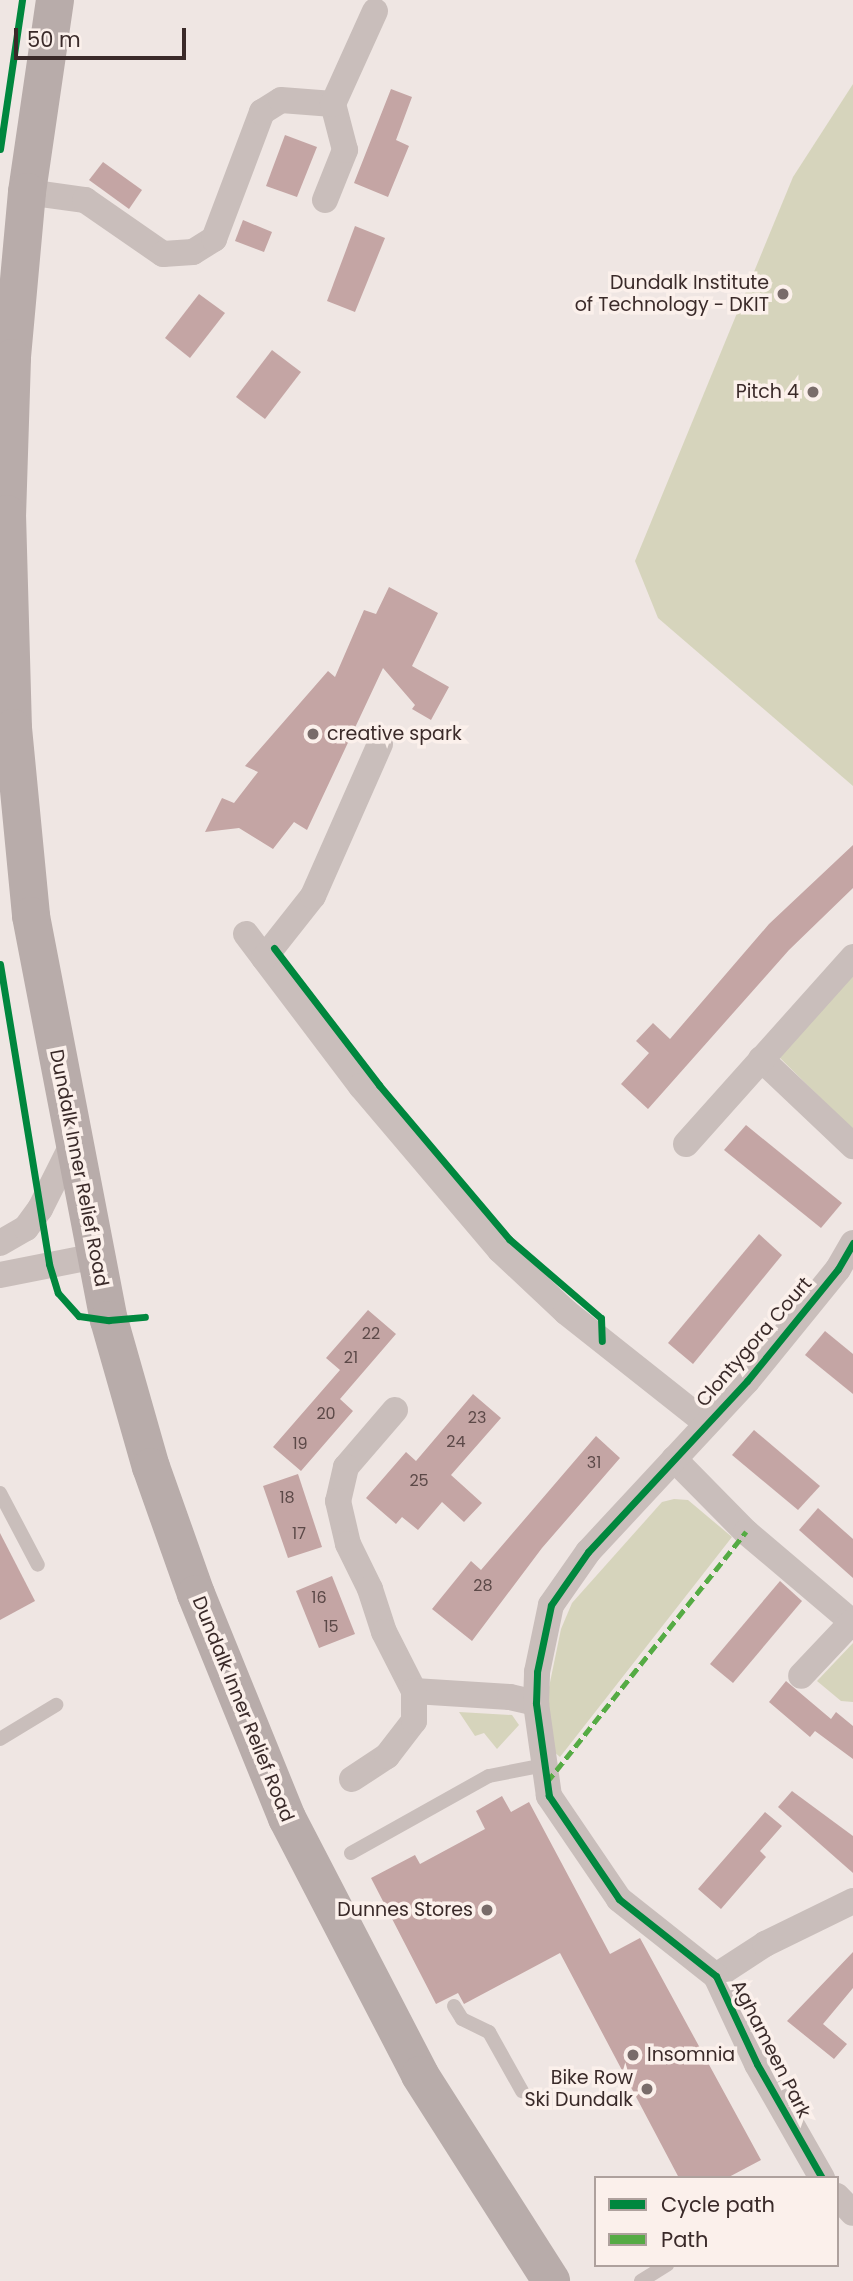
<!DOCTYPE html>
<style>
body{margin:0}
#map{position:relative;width:853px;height:2281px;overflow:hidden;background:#efe6e3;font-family:Poppins,sans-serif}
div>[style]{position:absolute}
.green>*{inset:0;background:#d6d4bc}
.building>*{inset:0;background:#c4a5a4}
.lane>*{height:14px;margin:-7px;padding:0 7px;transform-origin:7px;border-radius:7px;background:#c9bebb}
.street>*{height:26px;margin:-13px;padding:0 13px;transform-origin:13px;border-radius:13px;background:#c9bebb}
.primary>*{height:38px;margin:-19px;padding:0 19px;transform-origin:19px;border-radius:19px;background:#b8acaa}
.quiet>*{height:5px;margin-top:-2.5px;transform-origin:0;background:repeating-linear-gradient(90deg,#55ab44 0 10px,transparent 0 15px)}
.cycleway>*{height:7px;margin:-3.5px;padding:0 3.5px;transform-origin:3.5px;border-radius:3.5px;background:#00873e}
.dots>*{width:19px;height:19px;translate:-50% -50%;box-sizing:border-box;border:4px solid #fbf0eb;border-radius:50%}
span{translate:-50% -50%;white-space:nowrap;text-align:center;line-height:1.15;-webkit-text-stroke:7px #fbf0eb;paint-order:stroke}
.number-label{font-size:16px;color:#5c4948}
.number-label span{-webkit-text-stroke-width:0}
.poi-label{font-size:19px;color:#3a2a29}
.right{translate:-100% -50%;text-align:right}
.left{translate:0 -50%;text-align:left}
.street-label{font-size:19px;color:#3a2a29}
.legend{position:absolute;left:594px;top:2176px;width:245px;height:91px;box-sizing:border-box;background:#fbf0eb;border:2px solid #aea19d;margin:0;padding:9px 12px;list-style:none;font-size:21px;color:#3a2a29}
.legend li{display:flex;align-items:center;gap:14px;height:35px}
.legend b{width:35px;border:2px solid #aea19d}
.scale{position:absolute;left:14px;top:28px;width:172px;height:32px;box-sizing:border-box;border:4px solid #3a2a29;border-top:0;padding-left:9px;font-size:21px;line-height:24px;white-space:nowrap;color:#3a2a29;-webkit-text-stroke:5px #fbf0eb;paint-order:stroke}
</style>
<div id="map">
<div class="green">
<i style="clip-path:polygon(853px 84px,853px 786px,658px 618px,635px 561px,793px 177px)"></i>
<i style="clip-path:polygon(853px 976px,853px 1130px,778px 1056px)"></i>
<i style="clip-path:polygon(674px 1499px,688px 1500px,732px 1537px,560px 1757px,553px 1751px,547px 1697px,561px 1629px,572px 1603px,662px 1502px)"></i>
<i style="clip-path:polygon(853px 1643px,853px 1702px,841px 1701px,817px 1681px)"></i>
<i style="clip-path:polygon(459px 1712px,512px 1715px,519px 1725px,497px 1749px,484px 1733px,475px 1736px)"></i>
</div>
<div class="building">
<i style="clip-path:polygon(391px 89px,412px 97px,396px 140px,409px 146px,388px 197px,354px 183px)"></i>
<i style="clip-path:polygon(285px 135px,317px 147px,297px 197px,266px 186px)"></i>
<i style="clip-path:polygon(103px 162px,142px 190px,129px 209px,89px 180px)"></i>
<i style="clip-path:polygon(243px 220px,272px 232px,264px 252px,235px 241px)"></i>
<i style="clip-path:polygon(355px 226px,385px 238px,355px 312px,327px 301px)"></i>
<i style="clip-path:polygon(199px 294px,225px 313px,190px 358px,165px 338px)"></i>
<i style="clip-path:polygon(272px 350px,301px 372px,265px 419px,236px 397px)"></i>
<i style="clip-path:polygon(389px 587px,438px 613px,412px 666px,449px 687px,431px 720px,412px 709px,415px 705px,383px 668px,307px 830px,294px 822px,273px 849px,239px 828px,205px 832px,222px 798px,234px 803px,258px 772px,245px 766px,328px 671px,335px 677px,364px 610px,376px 614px)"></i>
<i style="clip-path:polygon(853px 845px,853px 888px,789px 950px,648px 1109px,621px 1084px,649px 1053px,636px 1041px,653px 1023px,670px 1039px,769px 924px)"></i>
<i style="clip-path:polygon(746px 1125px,842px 1203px,821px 1228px,724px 1150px)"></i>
<i style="clip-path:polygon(759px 1234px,782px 1255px,693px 1364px,668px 1343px)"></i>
<i style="clip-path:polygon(368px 1310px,396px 1334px,340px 1399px,353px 1411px,301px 1471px,273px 1447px,340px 1370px,326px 1358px)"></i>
<i style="clip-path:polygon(825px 1331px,853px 1354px,853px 1394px,805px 1355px)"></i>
<i style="clip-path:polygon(473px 1394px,501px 1418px,451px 1475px,482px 1503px,464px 1522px,442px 1502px,418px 1530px,402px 1517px,396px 1524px,366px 1498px,406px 1452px,416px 1461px)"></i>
<i style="clip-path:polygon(754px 1430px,820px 1486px,798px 1510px,732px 1455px)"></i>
<i style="clip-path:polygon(596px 1436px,620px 1458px,542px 1548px,472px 1641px,432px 1609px,471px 1561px,481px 1570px)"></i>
<i style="clip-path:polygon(298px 1474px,322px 1547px,288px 1558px,263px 1486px)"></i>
<i style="clip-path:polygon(818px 1508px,853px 1539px,853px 1578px,799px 1530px)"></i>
<i style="clip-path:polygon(0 1533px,35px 1601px,0 1620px)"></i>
<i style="clip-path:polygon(332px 1576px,355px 1634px,319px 1648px,296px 1591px)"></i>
<i style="clip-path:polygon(780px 1581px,802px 1601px,733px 1683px,710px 1664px)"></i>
<i style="clip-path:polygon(786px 1681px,831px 1719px,836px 1712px,853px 1726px,853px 1759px,815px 1731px,810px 1737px,769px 1702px)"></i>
<i style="clip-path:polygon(792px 1791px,853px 1836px,853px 1873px,778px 1807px)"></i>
<i style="clip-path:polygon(502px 1796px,511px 1812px,529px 1802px,610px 1954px,640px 1938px,761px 2160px,727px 2178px,679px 2178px,560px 1953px,464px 2004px,458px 1993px,436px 2004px,371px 1878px,415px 1855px,420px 1864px,485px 1829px,476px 1811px)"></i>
<i style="clip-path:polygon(765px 1812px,782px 1826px,760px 1851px,766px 1857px,721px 1909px,698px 1889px)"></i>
<i style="clip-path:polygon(853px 1952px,853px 1988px,823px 2024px,847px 2044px,834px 2059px,787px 2021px)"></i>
</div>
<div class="lane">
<i style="left:0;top:1493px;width:81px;rotate:62.2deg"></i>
<i style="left:0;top:1739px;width:66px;rotate:-31.3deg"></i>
<i style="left:351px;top:1853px;width:158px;rotate:-29.2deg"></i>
<i style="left:489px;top:1776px;width:56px;rotate:-11.3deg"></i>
<i style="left:454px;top:2006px;width:15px;rotate:58deg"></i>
<i style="left:462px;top:2019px;width:30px;rotate:26deg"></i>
<i style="left:489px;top:2032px;width:68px;rotate:60.8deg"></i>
<i style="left:641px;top:2281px;width:31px;rotate:-32deg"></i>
</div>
<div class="street">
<i style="left:27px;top:192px;width:59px;rotate:7.9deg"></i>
<i style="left:85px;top:200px;width:95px;rotate:34.7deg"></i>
<i style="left:163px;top:254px;width:30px;rotate:-4deg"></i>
<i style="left:193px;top:252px;width:25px;rotate:-32deg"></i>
<i style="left:214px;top:239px;width:136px;rotate:-69.3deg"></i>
<i style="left:262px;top:112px;width:22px;rotate:-32deg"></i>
<i style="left:281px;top:100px;width:52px;rotate:4.4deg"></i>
<i style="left:325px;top:200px;width:54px;rotate:-68.2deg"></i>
<i style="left:345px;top:150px;width:48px;rotate:-104.6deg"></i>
<i style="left:333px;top:104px;width:102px;rotate:-65.7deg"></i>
<i style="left:246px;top:934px;width:191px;rotate:52.9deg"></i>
<i style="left:361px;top:1086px;width:215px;rotate:49.7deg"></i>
<i style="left:500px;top:1250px;width:91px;rotate:43.2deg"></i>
<i style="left:566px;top:1312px;width:179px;rotate:38.4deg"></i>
<i style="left:264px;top:958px;width:79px;rotate:-51.7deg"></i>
<i style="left:313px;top:896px;width:166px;rotate:-66.2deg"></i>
<i style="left:761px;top:1059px;width:127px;rotate:43.4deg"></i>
<i style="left:686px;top:1144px;width:251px;rotate:-48.2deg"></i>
<i style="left:0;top:1243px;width:30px;rotate:-30deg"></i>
<i style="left:26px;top:1228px;width:24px;rotate:-54deg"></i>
<i style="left:40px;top:1209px;width:74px;rotate:-63.4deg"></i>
<i style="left:0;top:1275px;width:98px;rotate:-11.2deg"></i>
<i style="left:395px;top:1410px;width:75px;rotate:130.7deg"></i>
<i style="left:346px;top:1467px;width:35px;rotate:103deg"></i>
<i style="left:338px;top:1501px;width:44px;rotate:76.9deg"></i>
<i style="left:348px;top:1544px;width:50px;rotate:63.9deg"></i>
<i style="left:370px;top:1589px;width:45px;rotate:72deg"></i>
<i style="left:384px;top:1632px;width:66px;rotate:63deg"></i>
<i style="left:414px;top:1691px;width:96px;rotate:3.6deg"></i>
<i style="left:510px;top:1697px;width:27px;rotate:13deg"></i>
<i style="left:674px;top:1459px;width:103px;rotate:45.4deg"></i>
<i style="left:746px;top:1532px;width:139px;rotate:40.3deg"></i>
<i style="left:852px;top:1622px;width:74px;rotate:133.4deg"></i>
<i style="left:352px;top:1779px;width:42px;rotate:-33.3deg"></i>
<i style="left:387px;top:1756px;width:44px;rotate:-52.4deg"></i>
<i style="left:414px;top:1721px;width:30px;rotate:-90deg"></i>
<i style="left:716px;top:1976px;width:59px;rotate:-33.1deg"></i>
<i style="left:765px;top:1944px;width:98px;rotate:-26deg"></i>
<i style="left:822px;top:2178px;width:131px;rotate:-119.7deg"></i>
<i style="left:757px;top:2064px;width:97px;rotate:-115deg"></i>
<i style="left:716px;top:1976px;width:124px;rotate:-141.6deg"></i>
<i style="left:619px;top:1899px;width:125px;rotate:-124.2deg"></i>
<i style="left:549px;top:1796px;width:94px;rotate:-98deg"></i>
<i style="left:536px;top:1703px;width:31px;rotate:-88deg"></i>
<i style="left:537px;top:1672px;width:68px;rotate:-78.2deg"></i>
<i style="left:551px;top:1605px;width:65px;rotate:-55.1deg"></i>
<i style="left:588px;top:1552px;width:233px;rotate:-47.1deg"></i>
<i style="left:747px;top:1381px;width:144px;rotate:-50.9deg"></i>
<i style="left:838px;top:1269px;width:30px;rotate:-60deg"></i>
<i style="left:837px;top:2196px;width:23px;rotate:47deg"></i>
</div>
<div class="primary">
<i style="left:55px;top:0;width:194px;rotate:98.3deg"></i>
<i style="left:27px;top:192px;width:167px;rotate:95.2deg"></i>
<i style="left:12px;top:358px;width:156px;rotate:91.8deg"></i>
<i style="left:7px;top:514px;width:214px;rotate:88.4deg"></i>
<i style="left:13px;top:728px;width:189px;rotate:84.5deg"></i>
<i style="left:31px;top:916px;width:411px;rotate:79.1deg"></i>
<i style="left:109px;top:1320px;width:153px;rotate:74.1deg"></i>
<i style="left:151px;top:1467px;width:135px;rotate:70.5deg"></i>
<i style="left:196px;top:1594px;width:242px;rotate:67.9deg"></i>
<i style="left:287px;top:1818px;width:289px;rotate:62.6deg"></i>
<i style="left:420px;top:2075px;width:244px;rotate:57.5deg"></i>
</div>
<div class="quiet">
<i style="left:547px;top:1782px;width:320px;rotate:-51.5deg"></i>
</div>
<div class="cycleway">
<i style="left:0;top:149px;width:151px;rotate:-81.6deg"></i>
<i style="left:274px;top:948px;width:173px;rotate:52.5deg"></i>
<i style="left:379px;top:1085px;width:202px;rotate:49.8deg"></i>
<i style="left:509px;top:1239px;width:121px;rotate:40.7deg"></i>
<i style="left:601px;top:1318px;width:23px;rotate:88deg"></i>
<i style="left:0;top:964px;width:304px;rotate:80.7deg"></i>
<i style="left:49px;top:1264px;width:30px;rotate:73deg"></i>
<i style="left:58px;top:1293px;width:31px;rotate:48deg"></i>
<i style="left:79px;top:1316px;width:30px;rotate:8deg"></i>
<i style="left:109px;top:1320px;width:36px;rotate:-5deg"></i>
<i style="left:822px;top:2178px;width:131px;rotate:-119.7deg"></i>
<i style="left:757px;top:2064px;width:97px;rotate:-115deg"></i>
<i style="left:716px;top:1976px;width:124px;rotate:-141.6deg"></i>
<i style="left:619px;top:1899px;width:125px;rotate:-124.2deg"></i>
<i style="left:549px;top:1796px;width:94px;rotate:-98deg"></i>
<i style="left:536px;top:1703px;width:31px;rotate:-88deg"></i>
<i style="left:537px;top:1672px;width:68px;rotate:-78.2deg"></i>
<i style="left:551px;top:1605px;width:65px;rotate:-55.1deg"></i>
<i style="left:588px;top:1552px;width:233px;rotate:-47.1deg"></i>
<i style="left:747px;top:1381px;width:144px;rotate:-50.9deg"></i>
<i style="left:838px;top:1269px;width:30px;rotate:-60deg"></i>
</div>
<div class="dots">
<i style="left:783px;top:294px;background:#796c6a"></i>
<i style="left:813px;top:392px;background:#796c6a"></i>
<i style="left:313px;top:734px;background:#796c6a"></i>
<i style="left:487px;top:1910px;background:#796c6a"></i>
<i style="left:633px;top:2055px;background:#796c6a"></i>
<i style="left:647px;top:2089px;background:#796c6a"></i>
</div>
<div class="number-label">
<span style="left:371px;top:1334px">22</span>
<span style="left:351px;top:1358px">21</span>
<span style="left:326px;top:1414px">20</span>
<span style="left:477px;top:1418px">23</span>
<span style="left:456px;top:1442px">24</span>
<span style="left:300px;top:1444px">19</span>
<span style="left:594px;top:1463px">31</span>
<span style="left:419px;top:1481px">25</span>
<span style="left:287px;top:1498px">18</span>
<span style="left:299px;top:1534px">17</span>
<span style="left:483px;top:1586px">28</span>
<span style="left:319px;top:1598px">16</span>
<span style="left:331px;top:1627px">15</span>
</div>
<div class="poi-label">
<span class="right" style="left:769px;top:294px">Dundalk Institute<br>of Technology - DKIT</span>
<span class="right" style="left:799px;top:392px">Pitch 4</span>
<span class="left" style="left:327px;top:734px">creative spark</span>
<span class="right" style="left:473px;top:1910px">Dunnes Stores</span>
<span class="left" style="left:647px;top:2055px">Insomnia</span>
<span class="right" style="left:633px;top:2089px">Bike Row<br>Ski Dundalk</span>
</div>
<div class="street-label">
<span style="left:79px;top:1168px;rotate:79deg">Dundalk Inner Relief Road</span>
<span style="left:754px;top:1342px;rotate:-49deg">Clontygora Court</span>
<span style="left:243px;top:1709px;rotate:68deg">Dundalk Inner Relief Road</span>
<span style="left:771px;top:2049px;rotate:63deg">Aghameen Park</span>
</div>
<ul class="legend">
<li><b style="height:9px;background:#00873e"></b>Cycle path</li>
<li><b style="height:9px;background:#55ab44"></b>Path</li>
</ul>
<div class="scale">50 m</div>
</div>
